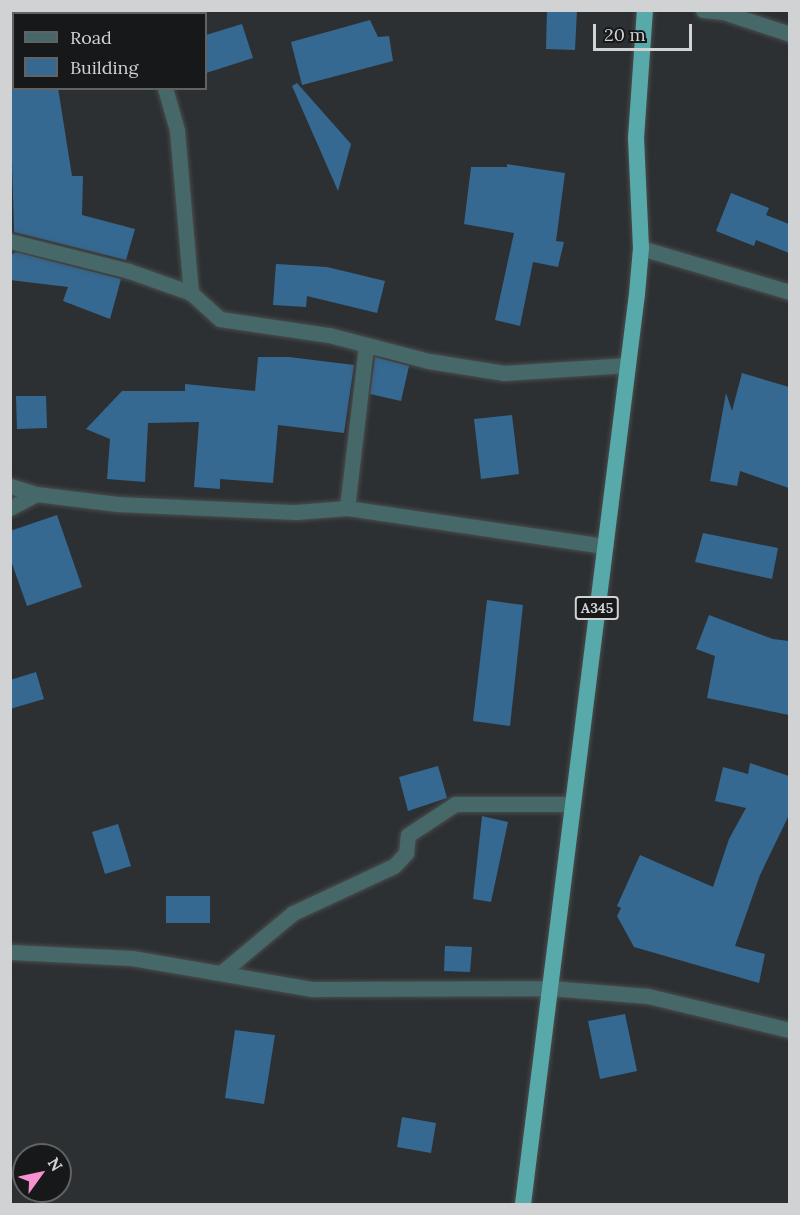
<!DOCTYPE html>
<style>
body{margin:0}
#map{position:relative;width:800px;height:1215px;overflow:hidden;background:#2d3032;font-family:Lora,serif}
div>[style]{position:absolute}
.building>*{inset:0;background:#356992}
.roads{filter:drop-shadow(0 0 2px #4a4d4f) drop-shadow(0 0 2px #4a4d4f)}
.minor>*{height:15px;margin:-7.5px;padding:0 7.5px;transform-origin:7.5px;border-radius:7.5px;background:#466868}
.trunk>*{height:16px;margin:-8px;padding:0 8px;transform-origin:8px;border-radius:8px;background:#58aaaa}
span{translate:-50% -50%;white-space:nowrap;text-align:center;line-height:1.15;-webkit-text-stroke:5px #161819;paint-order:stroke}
.shield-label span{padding:2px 4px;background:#161819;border:2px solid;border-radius:4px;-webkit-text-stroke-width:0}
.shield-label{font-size:14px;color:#d0d2d3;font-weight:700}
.frame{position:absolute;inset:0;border:12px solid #d0d2d3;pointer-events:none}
.legend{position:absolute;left:12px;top:12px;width:195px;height:78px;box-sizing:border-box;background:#161819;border:2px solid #606263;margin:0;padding:8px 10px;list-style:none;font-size:18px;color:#d0d2d3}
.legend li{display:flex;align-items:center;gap:12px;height:30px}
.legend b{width:30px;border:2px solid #606263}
.north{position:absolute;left:12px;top:1143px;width:60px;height:60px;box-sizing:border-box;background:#161819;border:2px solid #606263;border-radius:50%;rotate:57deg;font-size:16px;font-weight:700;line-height:24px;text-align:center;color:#d0d2d3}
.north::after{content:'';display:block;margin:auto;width:21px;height:27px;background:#f690d0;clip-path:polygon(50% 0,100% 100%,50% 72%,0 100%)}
.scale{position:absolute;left:593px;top:24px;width:99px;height:27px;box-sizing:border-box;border:3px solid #d0d2d3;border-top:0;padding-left:8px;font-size:18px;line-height:21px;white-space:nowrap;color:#d0d2d3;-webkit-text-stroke:4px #161819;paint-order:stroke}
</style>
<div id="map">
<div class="building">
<i style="clip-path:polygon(547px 10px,577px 10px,575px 50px,546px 49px)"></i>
<i style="clip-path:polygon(370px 20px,378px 37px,389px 36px,393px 61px,302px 85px,291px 42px)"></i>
<i style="clip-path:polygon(242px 24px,253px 58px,206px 73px,206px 35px)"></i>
<i style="clip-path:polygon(297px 83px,351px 144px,338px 191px,292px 86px)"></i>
<i style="clip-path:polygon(10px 88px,58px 88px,72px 176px,83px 176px,82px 215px,135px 229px,126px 260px,14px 232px)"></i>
<i style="clip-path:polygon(507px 164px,565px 173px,556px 241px,564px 242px,558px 267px,533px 262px,520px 326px,495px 320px,514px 233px,464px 224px,471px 167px,507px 167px)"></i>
<i style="clip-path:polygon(731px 193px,769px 208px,766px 215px,789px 224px,789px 253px,756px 240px,754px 246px,716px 231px)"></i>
<i style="clip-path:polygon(16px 252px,121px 279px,110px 319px,63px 301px,68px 287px,10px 280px,10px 255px)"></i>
<i style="clip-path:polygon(276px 264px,327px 267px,385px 281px,377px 313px,307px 296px,306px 307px,273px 305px)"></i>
<i style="clip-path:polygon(258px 357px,289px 357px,354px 365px,344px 433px,278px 425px,273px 483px,220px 479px,220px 489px,194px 487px,199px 422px,148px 423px,145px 482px,107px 479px,110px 439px,86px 429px,122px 391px,185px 391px,185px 384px,255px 391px)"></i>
<i style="clip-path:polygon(375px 357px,409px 366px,401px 401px,370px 394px)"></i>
<i style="clip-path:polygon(742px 373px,789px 387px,789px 488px,740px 471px,737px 486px,710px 481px,726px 393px,732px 411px)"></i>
<i style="clip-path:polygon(16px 396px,46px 396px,47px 428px,17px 429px)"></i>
<i style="clip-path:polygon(512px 415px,519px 474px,481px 479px,474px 419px)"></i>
<i style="clip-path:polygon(57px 515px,82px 587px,27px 606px,10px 558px,10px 531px)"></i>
<i style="clip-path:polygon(703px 533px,778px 548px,772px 579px,695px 562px)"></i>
<i style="clip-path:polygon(487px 600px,523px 605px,510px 726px,473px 721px)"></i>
<i style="clip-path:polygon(709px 615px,773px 639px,789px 641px,789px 715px,707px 698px,715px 656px,696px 649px)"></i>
<i style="clip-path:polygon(36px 672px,44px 699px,10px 709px,10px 680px)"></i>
<i style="clip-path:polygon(750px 763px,789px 776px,789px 815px,760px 875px,735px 946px,765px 954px,759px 983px,634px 947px,617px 916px,621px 908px,617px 906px,640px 855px,713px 887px,729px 839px,746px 808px,715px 801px,723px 767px,748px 774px)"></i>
<i style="clip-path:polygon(438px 766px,447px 798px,408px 811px,399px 777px)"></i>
<i style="clip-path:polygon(482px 816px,508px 822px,491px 902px,473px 899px)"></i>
<i style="clip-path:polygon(118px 824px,131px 866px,105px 874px,92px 832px)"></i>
<i style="clip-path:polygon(166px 896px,210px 896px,210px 923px,166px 923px)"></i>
<i style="clip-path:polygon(445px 946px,472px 947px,470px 972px,444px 971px)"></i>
<i style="clip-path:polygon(625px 1014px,637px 1071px,600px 1079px,588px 1021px)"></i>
<i style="clip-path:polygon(235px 1030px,275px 1035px,264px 1104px,225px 1098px)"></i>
<i style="clip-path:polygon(402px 1117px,436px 1123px,431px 1153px,397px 1147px)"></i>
</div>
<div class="roads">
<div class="minor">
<i style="left:138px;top:10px;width:4px;rotate:63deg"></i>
<i style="left:703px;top:10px;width:20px;rotate:6deg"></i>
<i style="left:723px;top:12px;width:71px;rotate:18.2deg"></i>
<i style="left:165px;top:88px;width:44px;rotate:74.1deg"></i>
<i style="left:177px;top:130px;width:164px;rotate:85.1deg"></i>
<i style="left:10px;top:241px;width:123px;rotate:14.1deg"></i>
<i style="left:129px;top:271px;width:66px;rotate:19.5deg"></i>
<i style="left:191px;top:293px;width:39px;rotate:42deg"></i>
<i style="left:220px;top:319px;width:110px;rotate:8.4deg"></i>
<i style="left:329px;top:335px;width:103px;rotate:14.6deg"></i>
<i style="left:429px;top:361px;width:76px;rotate:9.1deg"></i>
<i style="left:504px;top:373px;width:124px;rotate:-3.7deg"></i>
<i style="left:641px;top:248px;width:155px;rotate:16.5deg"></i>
<i style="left:10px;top:486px;width:27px;rotate:17deg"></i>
<i style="left:10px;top:508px;width:30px;rotate:-28deg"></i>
<i style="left:36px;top:494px;width:82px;rotate:7deg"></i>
<i style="left:117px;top:504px;width:179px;rotate:2.6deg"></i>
<i style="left:296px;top:512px;width:51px;rotate:-4.5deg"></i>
<i style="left:347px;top:508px;width:261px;rotate:8.4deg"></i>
<i style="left:347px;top:508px;width:163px;rotate:-83.3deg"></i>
<i style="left:10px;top:952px;width:122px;rotate:2.8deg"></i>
<i style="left:132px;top:958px;width:183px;rotate:9.8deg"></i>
<i style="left:312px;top:989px;width:238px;rotate:-0.2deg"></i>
<i style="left:550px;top:988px;width:98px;rotate:4.7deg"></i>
<i style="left:648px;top:996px;width:146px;rotate:13.5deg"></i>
<i style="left:221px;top:973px;width:94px;rotate:-39.8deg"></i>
<i style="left:293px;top:913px;width:111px;rotate:-25deg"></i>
<i style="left:394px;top:866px;width:18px;rotate:-47deg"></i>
<i style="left:406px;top:853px;width:18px;rotate:-84deg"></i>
<i style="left:408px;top:835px;width:56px;rotate:-33.4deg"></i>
<i style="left:455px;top:804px;width:118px"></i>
</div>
<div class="trunk">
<i style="left:523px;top:1204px;width:917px;rotate:-82.86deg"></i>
<i style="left:637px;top:294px;width:46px;rotate:-85deg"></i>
<i style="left:641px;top:248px;width:110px;rotate:-92.6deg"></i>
<i style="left:636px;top:138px;width:128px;rotate:-86deg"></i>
</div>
</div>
<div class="shield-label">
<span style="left:597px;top:608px">A345</span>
</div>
<div class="frame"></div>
<ul class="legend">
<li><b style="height:8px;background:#466868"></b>Road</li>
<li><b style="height:16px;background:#356992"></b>Building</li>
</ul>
<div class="north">N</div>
<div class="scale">20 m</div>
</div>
